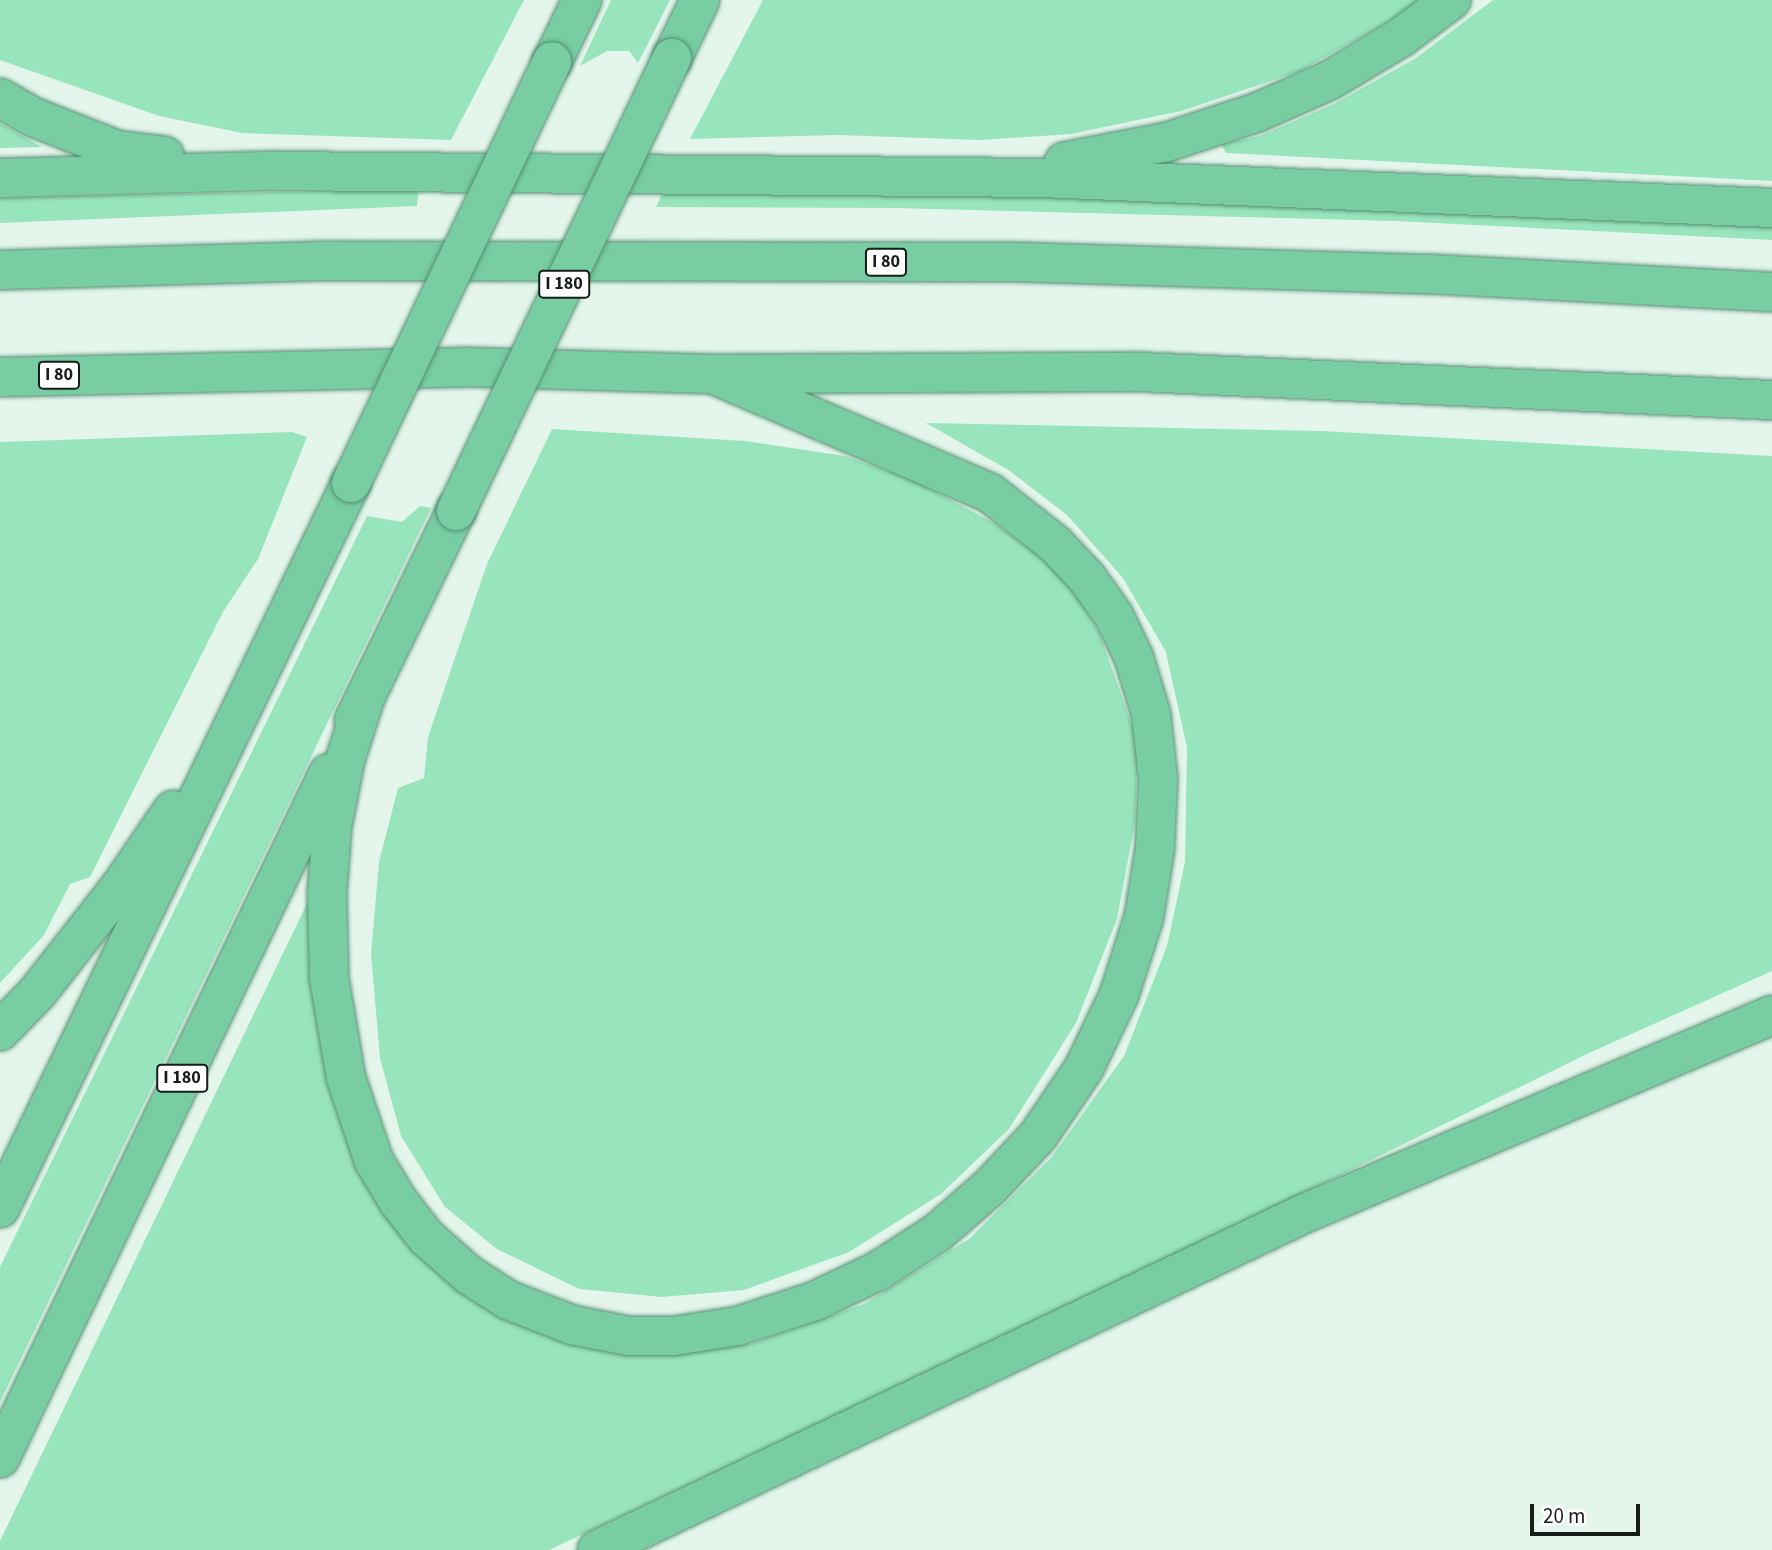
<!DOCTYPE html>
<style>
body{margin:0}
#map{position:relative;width:1772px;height:1550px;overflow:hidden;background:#e4f6ec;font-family:"Source Sans 3",sans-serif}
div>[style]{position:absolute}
.green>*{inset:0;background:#98e5bd}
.roads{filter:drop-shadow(0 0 2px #568f73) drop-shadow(0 0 2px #568f73)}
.highway>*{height:38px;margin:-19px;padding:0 19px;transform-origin:19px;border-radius:19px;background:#78cda3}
.bridges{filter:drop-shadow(0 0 2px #568f73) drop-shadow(0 0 2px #568f73)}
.highway-bridge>*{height:38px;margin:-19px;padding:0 19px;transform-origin:19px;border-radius:19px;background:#78cda3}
span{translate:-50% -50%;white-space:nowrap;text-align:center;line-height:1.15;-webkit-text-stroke:5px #fefefe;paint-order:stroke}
.shield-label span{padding:2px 5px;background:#fefefe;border:2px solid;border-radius:5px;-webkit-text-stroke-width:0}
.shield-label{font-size:18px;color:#161d19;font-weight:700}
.scale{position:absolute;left:1530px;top:1504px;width:110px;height:32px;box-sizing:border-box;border:4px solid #161d19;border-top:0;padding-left:9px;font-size:21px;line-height:24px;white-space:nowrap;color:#161d19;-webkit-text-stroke:5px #fefefe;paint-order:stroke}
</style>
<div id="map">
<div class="green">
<i style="clip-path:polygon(0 0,524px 0,451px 140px,242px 133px,159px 116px,0 60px)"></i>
<i style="clip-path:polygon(611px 0,670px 0,638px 63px,629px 51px,607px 51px,580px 66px)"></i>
<i style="clip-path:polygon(763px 0,1418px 0,1402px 14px,1300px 71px,1181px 111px,1071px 134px,980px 140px,838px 135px,690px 139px)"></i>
<i style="clip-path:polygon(1493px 0,1772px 0,1772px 181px,1226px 153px,1221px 144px,1260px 136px,1336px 103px,1416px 58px)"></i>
<i style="clip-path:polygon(0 123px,42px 147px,0 148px)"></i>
<i style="clip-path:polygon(665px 187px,1070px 191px,1772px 222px,1772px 240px,1395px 221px,895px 208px,656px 207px)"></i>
<i style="clip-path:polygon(419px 189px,417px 206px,0 223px,0 198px)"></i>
<i style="clip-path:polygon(926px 423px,1323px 431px,1772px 456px,1772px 971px,1589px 1053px,1114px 1286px,549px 1550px,0 1550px,0 1541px,326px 864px,318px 1011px,424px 1254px,645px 1353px,751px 1344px,864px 1304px,969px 1239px,1051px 1158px,1124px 1056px,1167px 946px,1185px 862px,1187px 748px,1166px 652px,1123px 578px,1067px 515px,1010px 471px)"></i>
<i style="clip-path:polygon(552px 429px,745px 441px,845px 456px,915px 481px,994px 523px,1062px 571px,1099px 632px,1138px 742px,1135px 822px,1117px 919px,1076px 1023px,1009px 1129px,941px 1194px,849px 1252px,744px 1290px,662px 1297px,579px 1289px,497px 1249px,445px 1207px,401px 1136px,380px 1058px,371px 954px,379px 862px,398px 788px,424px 778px,428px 737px,487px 564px)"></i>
<i style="clip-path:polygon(292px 432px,307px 437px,258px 559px,223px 612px,90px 877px,70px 884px,44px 935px,0 983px,0 442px)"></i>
<i style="clip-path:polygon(420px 506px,431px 508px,0 1402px,0 1267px,367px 516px,402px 522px)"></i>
</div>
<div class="roads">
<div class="highway">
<i style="left:672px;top:58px;width:64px;rotate:-64.2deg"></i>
<i style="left:552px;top:62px;width:69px;rotate:-64.2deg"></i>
<i style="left:0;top:98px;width:38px;rotate:30deg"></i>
<i style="left:33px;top:117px;width:90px;rotate:21.4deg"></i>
<i style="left:117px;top:150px;width:48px;rotate:7.1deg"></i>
<i style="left:1064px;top:162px;width:105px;rotate:-11deg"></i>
<i style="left:1167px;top:142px;width:96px;rotate:-18.2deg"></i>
<i style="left:1258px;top:112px;width:79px;rotate:-24deg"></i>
<i style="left:1330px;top:80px;width:82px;rotate:-31deg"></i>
<i style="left:1400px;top:38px;width:64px;rotate:-36.7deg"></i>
<i style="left:0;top:178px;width:275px;rotate:-1.5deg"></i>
<i style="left:275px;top:171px;width:767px;rotate:0.52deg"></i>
<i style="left:1042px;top:178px;width:731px;rotate:2.35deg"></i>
<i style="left:0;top:270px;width:318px;rotate:-1.6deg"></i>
<i style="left:318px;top:261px;width:698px;rotate:0.08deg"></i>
<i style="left:1016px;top:262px;width:413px;rotate:1.7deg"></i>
<i style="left:1429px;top:274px;width:343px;rotate:3deg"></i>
<i style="left:0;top:377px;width:465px;rotate:-1.2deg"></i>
<i style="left:465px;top:367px;width:247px;rotate:1.6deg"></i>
<i style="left:712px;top:374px;width:428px;rotate:-0.3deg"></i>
<i style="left:1140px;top:372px;width:633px;rotate:2.54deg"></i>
<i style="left:365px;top:698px;width:65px;rotate:107.9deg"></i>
<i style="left:345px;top:760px;width:68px;rotate:101deg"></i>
<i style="left:332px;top:827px;width:67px;rotate:94.3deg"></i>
<i style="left:327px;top:894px;width:84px;rotate:88.6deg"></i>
<i style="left:329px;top:978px;width:101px;rotate:80.4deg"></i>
<i style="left:346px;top:1078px;width:88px;rotate:71.4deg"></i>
<i style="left:374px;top:1161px;width:47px;rotate:59deg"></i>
<i style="left:398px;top:1201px;width:46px;rotate:52.1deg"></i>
<i style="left:426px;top:1237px;width:57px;rotate:41.5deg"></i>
<i style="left:469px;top:1275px;width:46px;rotate:32.7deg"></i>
<i style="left:508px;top:1300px;width:69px;rotate:21.3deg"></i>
<i style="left:572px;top:1325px;width:57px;rotate:11.1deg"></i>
<i style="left:628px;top:1336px;width:46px"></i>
<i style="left:674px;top:1336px;width:65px;rotate:-8.9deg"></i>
<i style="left:738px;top:1326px;width:81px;rotate:-18deg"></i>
<i style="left:815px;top:1301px;width:70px;rotate:-25.5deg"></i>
<i style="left:878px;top:1271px;width:70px;rotate:-32.8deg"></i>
<i style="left:937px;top:1233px;width:70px;rotate:-41deg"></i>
<i style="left:990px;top:1187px;width:70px;rotate:-46.7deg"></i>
<i style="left:1038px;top:1136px;width:82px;rotate:-55.9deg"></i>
<i style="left:1084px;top:1068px;width:81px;rotate:-64.4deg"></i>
<i style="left:1119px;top:995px;width:82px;rotate:-72.2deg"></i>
<i style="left:1144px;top:917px;width:70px;rotate:-80.9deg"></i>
<i style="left:1155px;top:848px;width:70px;rotate:-87.5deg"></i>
<i style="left:1158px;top:778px;width:64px;rotate:-96.2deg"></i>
<i style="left:1151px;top:714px;width:59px;rotate:-106.9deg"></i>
<i style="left:1134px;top:658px;width:47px;rotate:-115.5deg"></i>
<i style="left:1114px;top:616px;width:47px;rotate:-125.4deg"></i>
<i style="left:1087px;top:578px;width:47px;rotate:-133.3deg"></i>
<i style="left:1055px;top:544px;width:83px;rotate:-141.9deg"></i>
<i style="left:990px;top:493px;width:302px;rotate:-156.8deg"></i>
<i style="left:354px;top:720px;width:233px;rotate:-64deg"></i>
<i style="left:0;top:1031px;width:53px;rotate:-45.8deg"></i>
<i style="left:37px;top:993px;width:136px;rotate:-51.9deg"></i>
<i style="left:121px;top:886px;width:92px;rotate:-55.6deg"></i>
<i style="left:0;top:1208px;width:805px;rotate:-64.17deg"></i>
<i style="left:0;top:1458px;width:759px;rotate:-64.38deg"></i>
<i style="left:597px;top:1550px;width:782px;rotate:-25.45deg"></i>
<i style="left:1303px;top:1214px;width:509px;rotate:-22.99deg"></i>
</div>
</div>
<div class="bridges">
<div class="highway-bridge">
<i style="left:351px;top:483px;width:467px;rotate:-64.5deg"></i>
<i style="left:456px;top:511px;width:502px;rotate:-64.51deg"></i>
</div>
</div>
<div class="shield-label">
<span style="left:886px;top:262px">I 80</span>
<span style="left:564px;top:284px">I 180</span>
<span style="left:59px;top:375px">I 80</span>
<span style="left:182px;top:1078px">I 180</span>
</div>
<div class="scale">20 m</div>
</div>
